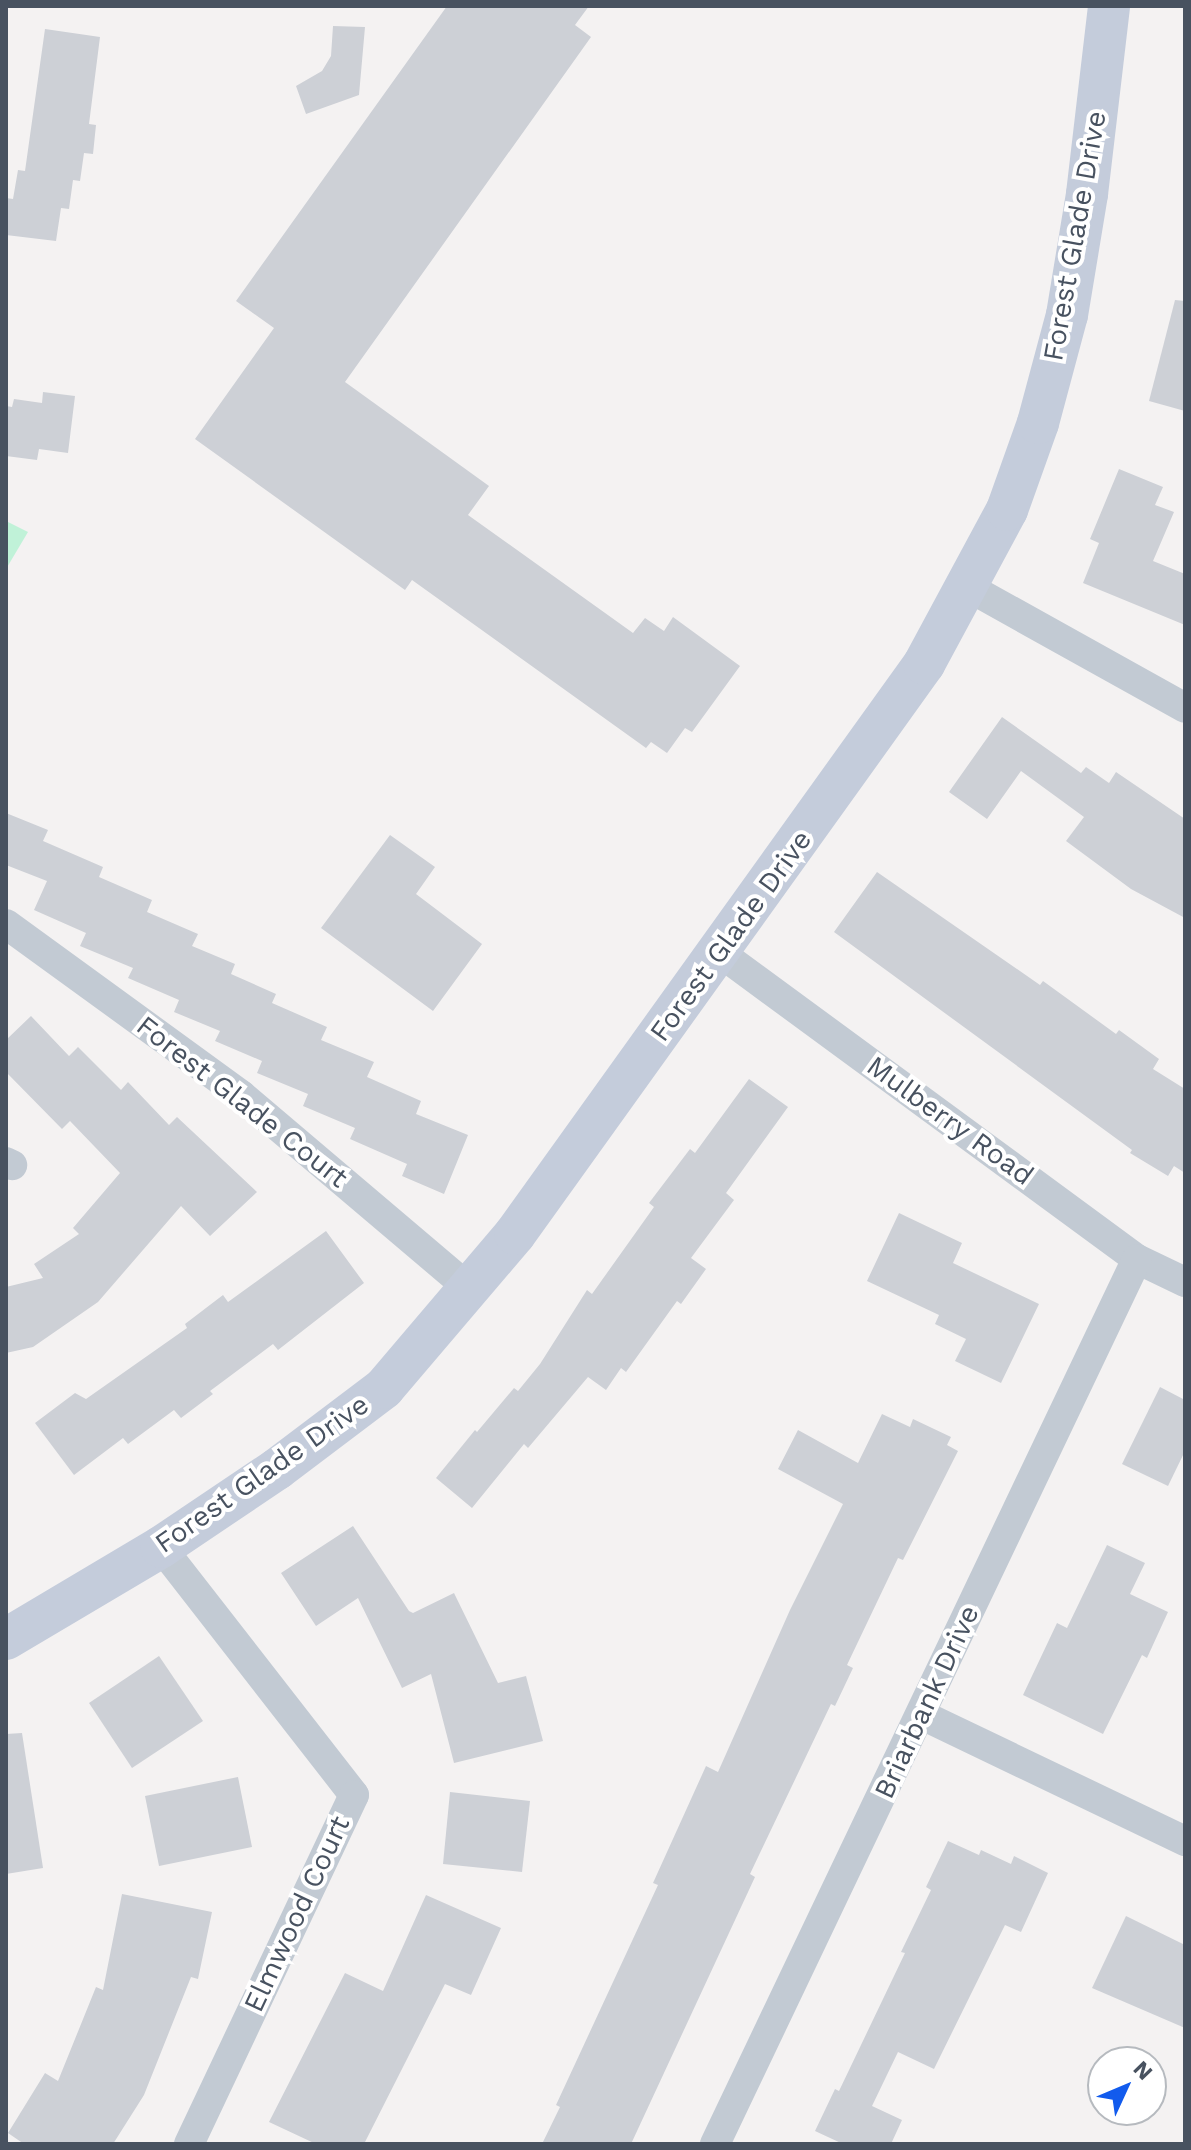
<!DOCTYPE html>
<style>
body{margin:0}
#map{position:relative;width:1191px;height:2150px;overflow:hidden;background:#f4f2f2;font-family:"Work Sans",sans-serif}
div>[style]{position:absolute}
.green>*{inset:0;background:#c0f2d8}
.building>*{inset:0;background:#cdd0d6}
.street>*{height:30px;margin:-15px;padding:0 15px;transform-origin:15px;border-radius:15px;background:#c2cad3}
.secondary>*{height:42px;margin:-21px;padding:0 21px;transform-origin:21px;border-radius:21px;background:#c4ccdb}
span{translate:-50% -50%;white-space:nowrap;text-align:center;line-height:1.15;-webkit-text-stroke:8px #fff;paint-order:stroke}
.street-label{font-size:28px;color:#485260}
.frame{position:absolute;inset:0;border:8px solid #485260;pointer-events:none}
.north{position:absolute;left:1087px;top:2046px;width:80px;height:80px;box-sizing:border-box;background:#fff;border:2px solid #b6babf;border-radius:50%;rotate:46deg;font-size:22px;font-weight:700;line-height:32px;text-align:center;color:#485260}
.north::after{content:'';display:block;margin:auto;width:28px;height:36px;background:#125bed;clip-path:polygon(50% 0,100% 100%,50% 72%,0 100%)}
</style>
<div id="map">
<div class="green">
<i style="clip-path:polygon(6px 521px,28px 532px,6px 569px)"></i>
</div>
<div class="building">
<i style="clip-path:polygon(447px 6px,589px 6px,575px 25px,591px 37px,345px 382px,489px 486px,468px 515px,633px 633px,645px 618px,664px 631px,673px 617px,740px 666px,692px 732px,685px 728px,667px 753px,651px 742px,646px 748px,412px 580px,405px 590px,195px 439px,274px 328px,236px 301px)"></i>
<i style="clip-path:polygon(333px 26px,365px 27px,359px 95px,306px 114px,296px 86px,322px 71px,331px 56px)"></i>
<i style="clip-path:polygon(45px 29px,100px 37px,89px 124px,96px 125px,93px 154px,84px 153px,80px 181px,73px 180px,69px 209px,61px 208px,56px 241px,6px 235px,6px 198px,13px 199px,18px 170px,25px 171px)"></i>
<i style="clip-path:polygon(1175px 300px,1185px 301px,1185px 411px,1149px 401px)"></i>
<i style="clip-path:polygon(43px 392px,75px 396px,68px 453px,39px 449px,37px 460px,6px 456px,6px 406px,12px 407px,14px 399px,42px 403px)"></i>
<i style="clip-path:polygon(1119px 469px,1163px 487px,1155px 505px,1174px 512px,1153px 561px,1185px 574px,1185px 625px,1083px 583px,1099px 543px,1090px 539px)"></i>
<i style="clip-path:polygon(1002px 717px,1081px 773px,1086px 767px,1109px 783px,1116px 772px,1185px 819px,1185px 918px,1131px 889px,1066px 841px,1084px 817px,1021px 771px,987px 819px,949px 792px)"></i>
<i style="clip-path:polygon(6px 813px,48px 830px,43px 841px,103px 867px,99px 877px,152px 900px,147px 912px,198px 934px,192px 946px,235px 964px,231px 974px,276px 994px,272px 1003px,327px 1027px,321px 1040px,374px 1062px,367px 1077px,421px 1101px,416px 1114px,468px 1135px,444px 1194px,402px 1176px,407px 1164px,350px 1139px,355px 1128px,303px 1106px,308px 1094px,257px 1073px,262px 1061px,215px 1041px,220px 1031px,174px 1012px,179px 1000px,128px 978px,133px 968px,80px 946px,86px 933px,34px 910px,47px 881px,6px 865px)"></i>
<i style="clip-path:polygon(390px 835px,435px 867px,416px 894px,482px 944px,433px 1011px,321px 928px)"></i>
<i style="clip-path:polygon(877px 872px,1040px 985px,1043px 981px,1116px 1034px,1119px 1030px,1159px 1059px,1153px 1069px,1185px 1089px,1185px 1173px,1174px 1166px,1168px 1176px,1130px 1153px,1132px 1150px,834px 932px)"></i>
<i style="clip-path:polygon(31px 1016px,69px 1056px,78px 1047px,121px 1090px,128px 1082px,169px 1125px,177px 1117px,257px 1192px,210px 1236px,181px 1206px,98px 1302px,33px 1347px,6px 1353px,6px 1287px,43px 1278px,34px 1264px,79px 1234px,73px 1228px,120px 1173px,70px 1121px,62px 1129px,6px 1072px,6px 1040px)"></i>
<i style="clip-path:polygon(749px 1079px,788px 1107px,726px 1193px,734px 1200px,691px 1258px,706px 1269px,681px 1304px,677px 1301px,626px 1372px,621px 1368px,606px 1390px,588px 1377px,528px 1448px,524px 1444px,472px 1508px,436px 1478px,475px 1430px,477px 1432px,514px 1388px,518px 1391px,540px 1364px,587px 1290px,592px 1294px,654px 1207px,649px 1203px,690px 1149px,695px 1153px)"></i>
<i style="clip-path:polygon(899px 1213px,962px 1243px,953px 1263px,1039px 1304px,1001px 1383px,955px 1361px,966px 1339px,935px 1324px,939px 1315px,867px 1281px)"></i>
<i style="clip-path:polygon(326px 1231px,364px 1283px,278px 1350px,273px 1344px,210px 1391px,213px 1394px,181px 1418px,174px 1410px,128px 1444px,123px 1438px,74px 1475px,35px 1423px,75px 1393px,86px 1399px,187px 1328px,185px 1324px,223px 1295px,228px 1302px)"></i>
<i style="clip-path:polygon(1160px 1387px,1185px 1400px,1185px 1451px,1168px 1486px,1122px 1464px)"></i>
<i style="clip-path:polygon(882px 1414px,910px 1427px,913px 1419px,951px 1437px,947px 1445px,958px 1451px,903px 1560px,898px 1558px,847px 1665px,853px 1668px,835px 1706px,831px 1704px,750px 1874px,755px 1877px,631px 2144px,542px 2144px,560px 2107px,556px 2105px,658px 1885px,653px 1883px,706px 1766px,718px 1772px,790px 1610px,843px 1504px,778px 1469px,798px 1430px,858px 1463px)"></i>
<i style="clip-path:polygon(353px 1526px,409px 1611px,413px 1613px,454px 1593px,498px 1683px,526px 1676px,543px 1741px,454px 1763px,431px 1674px,402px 1688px,358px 1598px,316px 1626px,281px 1573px)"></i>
<i style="clip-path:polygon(1107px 1545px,1145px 1563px,1130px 1594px,1168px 1612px,1147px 1658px,1142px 1655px,1103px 1734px,1023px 1695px,1057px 1623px,1067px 1628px)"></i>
<i style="clip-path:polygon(159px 1656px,203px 1721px,132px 1768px,89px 1703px)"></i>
<i style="clip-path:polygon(22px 1733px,43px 1868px,6px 1874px,6px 1734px)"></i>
<i style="clip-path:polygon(238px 1777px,252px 1847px,159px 1866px,145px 1796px)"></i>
<i style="clip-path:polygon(450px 1792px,530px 1801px,522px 1872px,443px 1864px)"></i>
<i style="clip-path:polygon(948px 1841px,979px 1855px,981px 1850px,1011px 1864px,1014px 1856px,1048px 1873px,1021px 1932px,1005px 1925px,934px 2069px,898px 2052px,872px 2106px,902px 2120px,891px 2144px,843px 2144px,815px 2131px,835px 2089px,839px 2091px,905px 1953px,901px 1952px,931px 1890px,926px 1887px)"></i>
<i style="clip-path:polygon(122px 1894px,212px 1912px,198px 1979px,191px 1977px,144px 2095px,113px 2144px,24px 2144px,8px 2133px,45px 2073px,58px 2081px,96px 1987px,103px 1990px)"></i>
<i style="clip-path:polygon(426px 1895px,501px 1928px,471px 1995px,445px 1984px,364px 2144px,316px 2144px,269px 2122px,345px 1973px,383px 1991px)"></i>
<i style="clip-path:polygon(1126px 1916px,1185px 1945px,1185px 2028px,1092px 1988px)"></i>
</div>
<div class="street">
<i style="left:968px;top:587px;width:248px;rotate:29.1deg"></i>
<i style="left:6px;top:924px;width:291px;rotate:36deg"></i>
<i style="left:241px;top:1095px;width:300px;rotate:40.3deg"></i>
<i style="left:719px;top:952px;width:519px;rotate:36.3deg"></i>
<i style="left:1137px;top:1259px;width:53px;rotate:25.6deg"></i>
<i style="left:6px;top:1162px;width:7px;rotate:27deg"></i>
<i style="left:161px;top:1547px;width:314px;rotate:52.1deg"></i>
<i style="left:354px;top:1795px;width:386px;rotate:115.3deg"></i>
<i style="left:922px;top:1715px;width:292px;rotate:25.6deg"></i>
<i style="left:715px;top:2144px;width:980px;rotate:-64.51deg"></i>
</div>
<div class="secondary">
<i style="left:6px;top:1639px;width:180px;rotate:-30.7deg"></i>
<i style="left:161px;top:1547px;width:140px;rotate:-33.9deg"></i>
<i style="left:277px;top:1469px;width:134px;rotate:-37.1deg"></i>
<i style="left:384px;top:1388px;width:202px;rotate:-49.6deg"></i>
<i style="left:515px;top:1234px;width:702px;rotate:-54.34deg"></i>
<i style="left:924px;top:664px;width:175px;rotate:-61.7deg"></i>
<i style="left:1007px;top:510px;width:92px;rotate:-70.4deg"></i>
<i style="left:1038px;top:423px;width:112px;rotate:-75deg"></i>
<i style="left:1067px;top:315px;width:123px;rotate:-80.6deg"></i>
<i style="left:1087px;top:194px;width:189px;rotate:-83.3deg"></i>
</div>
<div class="street-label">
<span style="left:1075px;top:236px;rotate:-80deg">Forest Glade Drive</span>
<span style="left:731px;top:936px;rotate:-54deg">Forest Glade Drive</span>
<span style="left:242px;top:1102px;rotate:38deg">Forest Glade Court</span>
<span style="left:950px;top:1121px;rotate:36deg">Mulberry Road</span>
<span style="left:262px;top:1474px;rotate:-35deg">Forest Glade Drive</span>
<span style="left:927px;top:1702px;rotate:-65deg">Briarbank Drive</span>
<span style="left:297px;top:1914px;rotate:-65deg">Elmwood Court</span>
</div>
<div class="frame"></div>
<div class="north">N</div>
</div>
